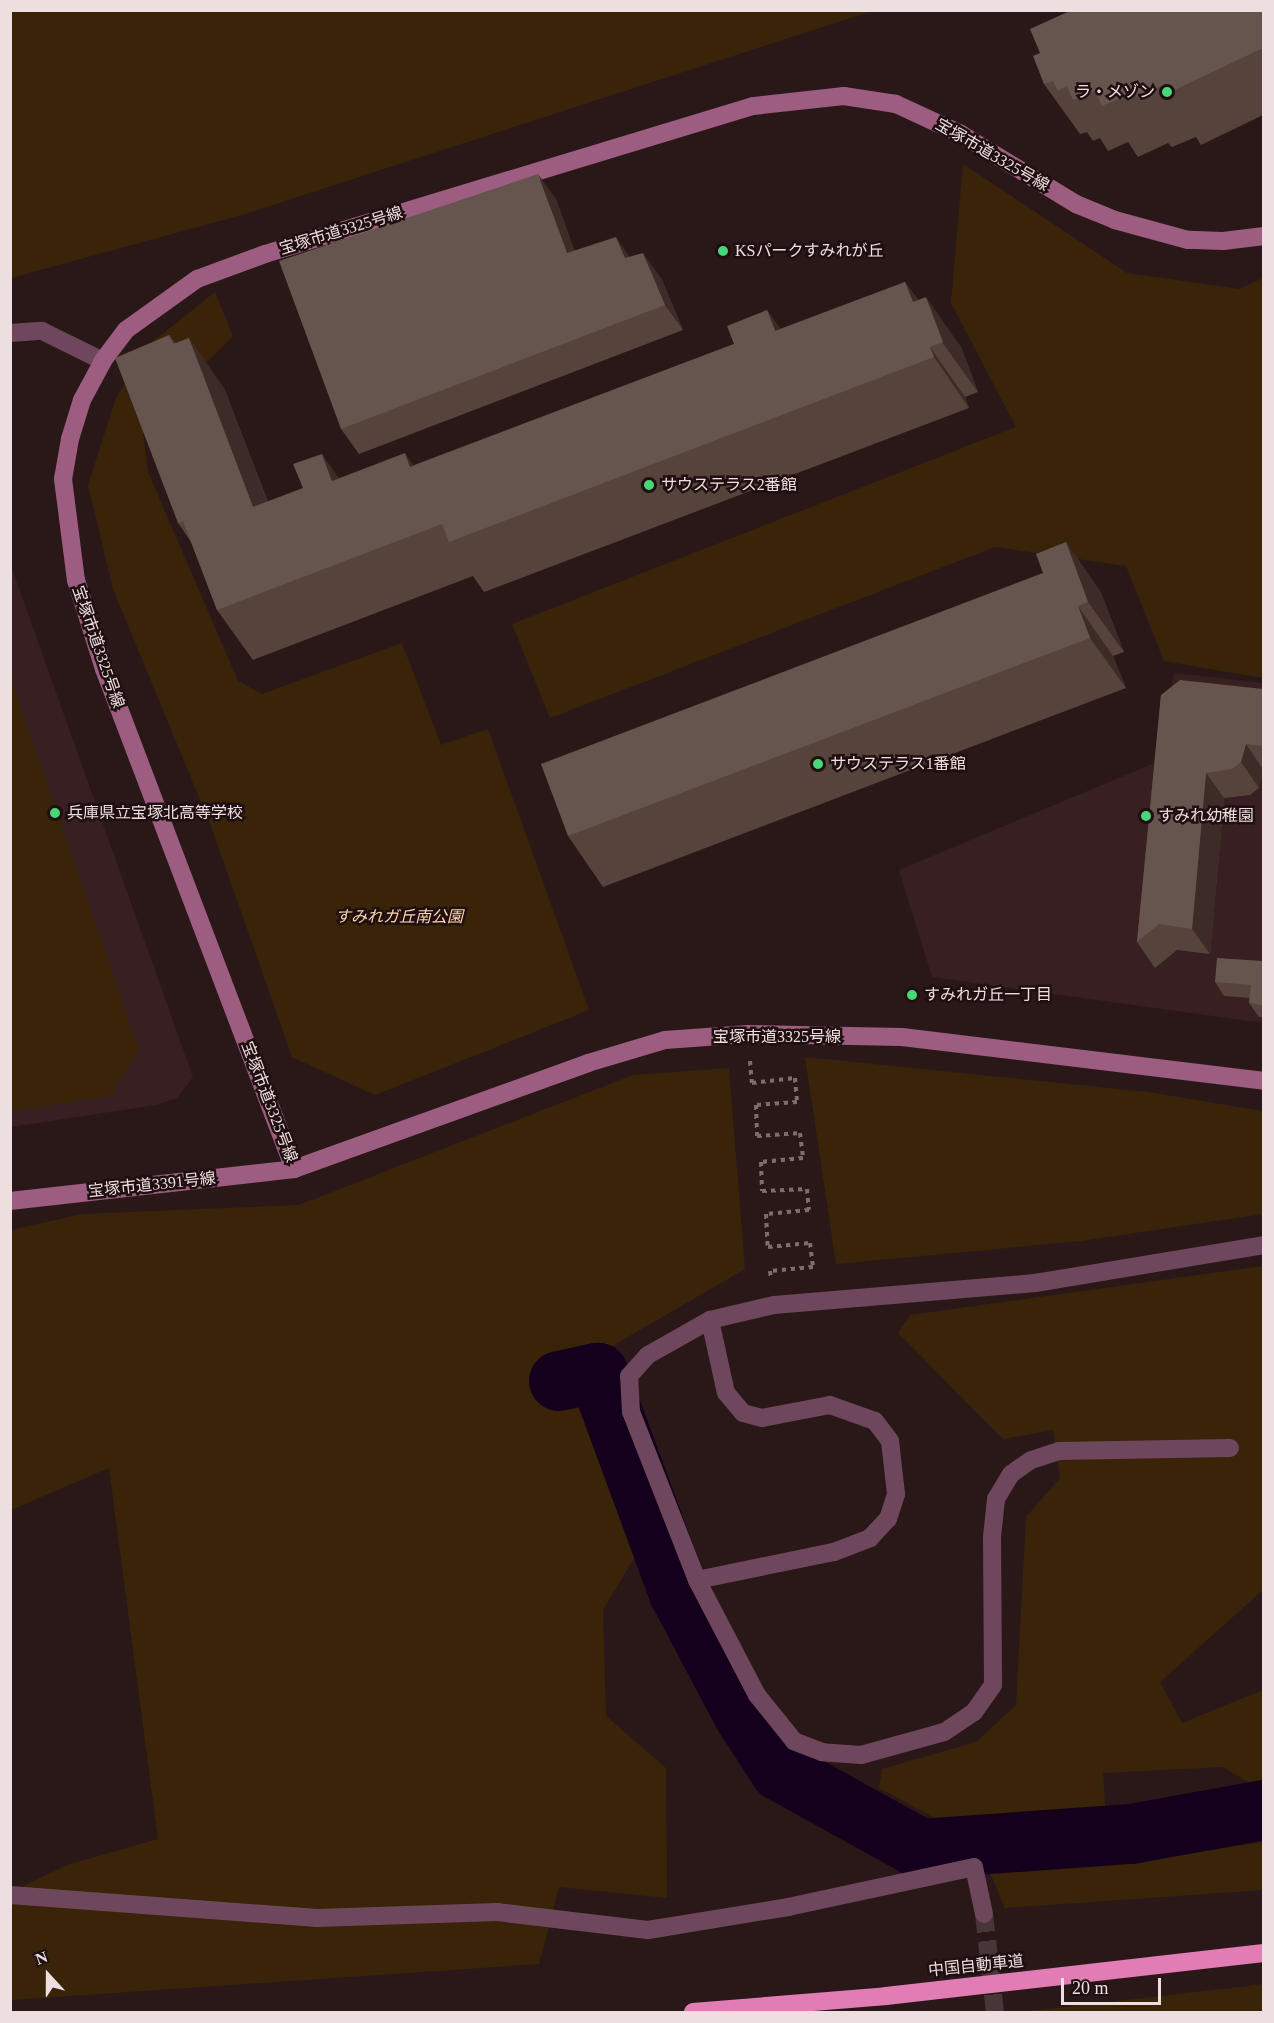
<!DOCTYPE html>
<meta charset="utf-8">
<style>
body{margin:0}
#map{position:relative;width:1274px;height:2023px;overflow:hidden;background:#2a1819;font-family:"Times New Roman","Noto Sans JP",serif}
div>[style]{position:absolute}
.built>*{inset:0;background:#381f21}
.green>*{inset:0;background:#392409}
.river>*{height:60px;margin:-30px;padding:0 30px;transform-origin:30px;border-radius:30px;background:#14001c}
.street-tunnel>*{height:18px;margin-top:-9px;transform-origin:0;background:repeating-linear-gradient(90deg,#473637 0 18px,transparent 0 27px)}
.path>*{height:4px;margin-top:-2px;transform-origin:0;background:repeating-linear-gradient(90deg,#7d6d6e 0 4.5px,transparent 0 9px)}
.lane>*{height:18px;margin:-9px;padding:0 9px;transform-origin:9px;border-radius:9px;background:#6f475d}
.street>*{height:18px;margin:-9px;padding:0 9px;transform-origin:9px;border-radius:9px;background:#6f475d}
.secondary>*{height:18px;margin:-9px;padding:0 9px;transform-origin:9px;border-radius:9px;background:#9d5d80}
.highway>*{height:18px;margin:-9px;padding:0 9px;transform-origin:9px;border-radius:9px;background:#e17cb5}
.wall>*{inset:0;background:#55433c}
.shaded-wall>*{inset:0;background:#3d2b27}
.building>*{inset:0;background:#66544e}
.dots>*{width:16px;height:16px;translate:-50% -50%;box-sizing:border-box;border:3px solid #200f10;border-radius:50%}
span{translate:-50% -50%;white-space:nowrap;text-align:center;line-height:1.15;-webkit-text-stroke:5px #200f10;paint-order:stroke}
.poi-label{font-size:16px;color:#eddfe0}
.right{translate:-100% -50%;text-align:right}
.left{translate:0 -50%;text-align:left}
.street-label{font-size:16px;color:#eddfe0}
.park-label{font-size:16px;color:#fdd8b0;font-style:italic}
.frame{position:absolute;inset:0;border:12px solid #eddfe0;pointer-events:none}
.north{position:absolute;left:18px;top:1945px;width:60px;height:60px;-webkit-text-stroke:4px #200f10;paint-order:stroke;rotate:339deg;font-size:16px;font-weight:700;line-height:24px;text-align:center;color:#eddfe0}
.north::after{content:'';display:block;margin:auto;width:21px;height:27px;background:#eddfe0;clip-path:polygon(50% 0,100% 100%,50% 72%,0 100%)}
.scale{position:absolute;left:1061px;top:1978px;width:100px;height:27px;box-sizing:border-box;border:3px solid #eddfe0;border-top:0;padding-left:8px;font-size:18px;line-height:21px;white-space:nowrap;color:#eddfe0;-webkit-text-stroke:4px #200f10;paint-order:stroke}
</style>
<div id="map">
<div class="built">
<i style="clip-path:polygon(10px 563px,193px 1077px,177px 1098px,156px 1105px,11px 1127px)"></i>
<i style="clip-path:polygon(1174px 673px,1263px 683px,1263px 1023px,932px 977px,899px 870px,1157px 762px)"></i>
</div>
<div class="green">
<i style="clip-path:polygon(11px 10px,872px 10px,872px 11px,242px 215px,11px 278px)"></i>
<i style="clip-path:polygon(963px 164px,1127px 273px,1239px 289px,1263px 278px,1263px 678px,1164px 661px,1126px 566px,995px 547px,550px 718px,512px 624px,1016px 427px,951px 303px)"></i>
<i style="clip-path:polygon(215px 292px,233px 336px,186px 383px,140px 408px,148px 472px,238px 681px,262px 694px,402px 643px,441px 745px,488px 729px,589px 1010px,375px 1095px,292px 1057px,211px 826px,113px 589px,88px 485px,116px 398px,145px 348px)"></i>
<i style="clip-path:polygon(10px 676px,139px 1049px,111px 1096px,11px 1111px)"></i>
<i style="clip-path:polygon(805px 1057px,1148px 1092px,1263px 1111px,1263px 1214px,1081px 1241px,836px 1264px)"></i>
<i style="clip-path:polygon(729px 1068px,745px 1269px,607px 1349px,593px 1414px,640px 1548px,603px 1610px,606px 1716px,666px 1768px,667px 1898px,559px 1887px,539px 1964px,11px 2000px,11px 1892px,67px 1865px,158px 1839px,109px 1468px,11px 1510px,11px 1230px,82px 1214px,299px 1205px,633px 1075px)"></i>
<i style="clip-path:polygon(1263px 1266px,1263px 1590px,1160px 1682px,1182px 1723px,1263px 1690px,1263px 1791px,1223px 1767px,1103px 1773px,1107px 1834px,1155px 1852px,1221px 1849px,1263px 1842px,1263px 1890px,1005px 1908px,976px 1840px,879px 1788px,882px 1769px,976px 1742px,1016px 1705px,1026px 1517px,1060px 1478px,1053px 1430px,1003px 1439px,898px 1333px,910px 1315px)"></i>
<i style="clip-path:polygon(1263px 1984px,1263px 2012px,1021px 2012px,1232px 1988px)"></i>
</div>
<div class="river">
<i style="left:559px;top:1381px;width:40px;rotate:-12deg"></i>
<i style="left:598px;top:1373px;width:234px;rotate:69.8deg"></i>
<i style="left:679px;top:1593px;width:137px;rotate:62.1deg"></i>
<i style="left:743px;top:1714px;width:68px;rotate:57deg"></i>
<i style="left:780px;top:1771px;width:161px;rotate:29deg"></i>
<i style="left:921px;top:1849px;width:211px;rotate:-4.1deg"></i>
<i style="left:1131px;top:1834px;width:135px;rotate:-10.2deg"></i>
</div>
<div class="street-tunnel">
<i style="left:984px;top:1914px;width:99px;rotate:83.6deg"></i>
</div>
<div class="path">
<i style="left:750px;top:1061px;width:22px;rotate:85deg"></i>
<i style="left:752px;top:1083px;width:43px;rotate:-6.6deg"></i>
<i style="left:795px;top:1078px;width:24px;rotate:85deg"></i>
<i style="left:797px;top:1102px;width:41px;rotate:175.8deg"></i>
<i style="left:756px;top:1105px;width:31px;rotate:88deg"></i>
<i style="left:757px;top:1136px;width:43px;rotate:-4deg"></i>
<i style="left:800px;top:1133px;width:25px;rotate:83deg"></i>
<i style="left:803px;top:1158px;width:42px;rotate:174.6deg"></i>
<i style="left:761px;top:1162px;width:29px;rotate:88deg"></i>
<i style="left:762px;top:1191px;width:45px;rotate:-2.5deg"></i>
<i style="left:807px;top:1189px;width:21px;rotate:85deg"></i>
<i style="left:809px;top:1210px;width:43px;rotate:174.7deg"></i>
<i style="left:766px;top:1214px;width:33px;rotate:87deg"></i>
<i style="left:768px;top:1247px;width:42px;rotate:-5.4deg"></i>
<i style="left:810px;top:1243px;width:24px;rotate:83deg"></i>
<i style="left:813px;top:1267px;width:43px;rotate:174.7deg"></i>
<i style="left:770px;top:1271px;width:8px;rotate:83deg"></i>
</div>
<div class="lane">
<i style="left:10px;top:333px;width:32px;rotate:-4deg"></i>
<i style="left:42px;top:331px;width:68px;rotate:26.2deg"></i>
</div>
<div class="street">
<i style="left:1230px;top:1448px;width:171px;rotate:179deg"></i>
<i style="left:1059px;top:1451px;width:29px;rotate:162deg"></i>
<i style="left:1031px;top:1460px;width:24px;rotate:145deg"></i>
<i style="left:1011px;top:1474px;width:29px;rotate:121deg"></i>
<i style="left:996px;top:1499px;width:39px;rotate:96deg"></i>
<i style="left:992px;top:1538px;width:147px;rotate:89.6deg"></i>
<i style="left:993px;top:1685px;width:33px;rotate:125deg"></i>
<i style="left:974px;top:1712px;width:36px;rotate:146deg"></i>
<i style="left:944px;top:1732px;width:86px;rotate:164.5deg"></i>
<i style="left:861px;top:1755px;width:39px;rotate:-176deg"></i>
<i style="left:822px;top:1752px;width:30px;rotate:-159deg"></i>
<i style="left:794px;top:1741px;width:59px;rotate:-128.8deg"></i>
<i style="left:757px;top:1695px;width:130px;rotate:-117.6deg"></i>
<i style="left:697px;top:1580px;width:180px;rotate:-111.4deg"></i>
<i style="left:631px;top:1412px;width:36px;rotate:-93deg"></i>
<i style="left:629px;top:1376px;width:28px;rotate:-48deg"></i>
<i style="left:648px;top:1355px;width:71px;rotate:-29.4deg"></i>
<i style="left:710px;top:1320px;width:66px;rotate:-13.2deg"></i>
<i style="left:774px;top:1305px;width:262px;rotate:-4.8deg"></i>
<i style="left:1035px;top:1283px;width:232px;rotate:-9.4deg"></i>
<i style="left:697px;top:1580px;width:140px;rotate:-11.6deg"></i>
<i style="left:834px;top:1552px;width:39px;rotate:-21deg"></i>
<i style="left:870px;top:1538px;width:26px;rotate:-47deg"></i>
<i style="left:888px;top:1519px;width:26px;rotate:-72deg"></i>
<i style="left:896px;top:1494px;width:53px;rotate:-96.5deg"></i>
<i style="left:890px;top:1441px;width:25px;rotate:-127deg"></i>
<i style="left:875px;top:1421px;width:48px;rotate:-160.4deg"></i>
<i style="left:830px;top:1405px;width:69px;rotate:169.2deg"></i>
<i style="left:762px;top:1418px;width:20px;rotate:-165deg"></i>
<i style="left:743px;top:1413px;width:26px;rotate:-130deg"></i>
<i style="left:726px;top:1393px;width:75px;rotate:-102.4deg"></i>
<i style="left:10px;top:1895px;width:308px;rotate:4.3deg"></i>
<i style="left:317px;top:1918px;width:180px;rotate:-1.9deg"></i>
<i style="left:497px;top:1912px;width:152px;rotate:6.8deg"></i>
<i style="left:648px;top:1930px;width:142px;rotate:-9.3deg"></i>
<i style="left:788px;top:1907px;width:190px;rotate:-12.1deg"></i>
<i style="left:974px;top:1867px;width:48px;rotate:78deg"></i>
</div>
<div class="secondary">
<i style="left:1264px;top:236px;width:41px;rotate:173deg"></i>
<i style="left:1223px;top:241px;width:35px;rotate:-178deg"></i>
<i style="left:1188px;top:240px;width:76px;rotate:-164.7deg"></i>
<i style="left:1115px;top:220px;width:42px;rotate:-157.7deg"></i>
<i style="left:1076px;top:204px;width:135px;rotate:-148.7deg"></i>
<i style="left:961px;top:134px;width:72px;rotate:-155.2deg"></i>
<i style="left:896px;top:104px;width:53px;rotate:-171.3deg"></i>
<i style="left:844px;top:96px;width:92px;rotate:173.7deg"></i>
<i style="left:753px;top:106px;width:510px;rotate:163.13deg"></i>
<i style="left:265px;top:254px;width:72px;rotate:159.8deg"></i>
<i style="left:197px;top:279px;width:87px;rotate:144.3deg"></i>
<i style="left:126px;top:330px;width:39px;rotate:127deg"></i>
<i style="left:103px;top:361px;width:44px;rotate:118.3deg"></i>
<i style="left:82px;top:400px;width:41px;rotate:107.1deg"></i>
<i style="left:70px;top:439px;width:41px;rotate:99.9deg"></i>
<i style="left:63px;top:479px;width:102px;rotate:82.7deg"></i>
<i style="left:76px;top:580px;width:93px;rotate:72.5deg"></i>
<i style="left:104px;top:669px;width:535px;rotate:69.19deg"></i>
<i style="left:294px;top:1169px;width:313px;rotate:-19.8deg"></i>
<i style="left:588px;top:1063px;width:80px;rotate:-16.6deg"></i>
<i style="left:665px;top:1040px;width:83px;rotate:-4.1deg"></i>
<i style="left:748px;top:1034px;width:154px;rotate:1.1deg"></i>
<i style="left:902px;top:1037px;width:365px;rotate:6.9deg"></i>
<i style="left:10px;top:1201px;width:286px;rotate:-6.4deg"></i>
</div>
<div class="highway">
<i style="left:693px;top:2012px;width:194px;rotate:-4.7deg"></i>
<i style="left:886px;top:1996px;width:380px;rotate:-6.5deg"></i>
</div>
<div class="wall">
<i style="clip-path:polygon(1263px 10px,1263px 115px,1201px 145px,1196px 137px,1172px 147px,1168px 143px,1138px 157px,1128px 142px,1108px 151px,1100px 138px,1093px 141px,1087px 132px,1080px 134px,1044px 84px,1040px 53px)"></i>
<i style="clip-path:polygon(556px 199px,574px 250px,630px 257px,661px 278px,683px 330px,359px 454px,341px 429px)"></i>
<i style="clip-path:polygon(905px 282px,918px 300px,961px 347px,978px 392px,965px 397px,969px 408px,484px 592px,473px 576px,253px 660px,217px 610px,191px 542px,178px 523px,169px 335px,175px 343px,224px 388px,268px 502px,339px 478px,414px 465px,734px 344px,767px 310px,780px 329px)"></i>
<i style="clip-path:polygon(1066px 542px,1101px 593px,1124px 652px,1113px 656px,1126px 688px,603px 887px,568px 836px,1043px 573px)"></i>
<i style="clip-path:polygon(1263px 689px,1263px 769px,1259px 788px,1250px 795px,1224px 798px,1210px 954px,1177px 950px,1155px 968px,1137px 942px,1161px 695px)"></i>
<i style="clip-path:polygon(1263px 961px,1263px 1017px,1259px 1017px,1249px 1003px,1250px 998px,1224px 996px,1215px 982px)"></i>
</div>
<div class="shaded-wall">
<i style="clip-path:polygon(538px 174px,556px 199px,584px 278px,567px 253px)"></i>
<i style="clip-path:polygon(616px 237px,633px 262px,625px 258px)"></i>
<i style="clip-path:polygon(643px 253px,661px 278px,683px 330px,665px 305px)"></i>
<i style="clip-path:polygon(905px 282px,937px 328px,926px 297px,961px 347px,978px 392px,913px 302px)"></i>
<i style="clip-path:polygon(767px 310px,803px 361px,775px 331px)"></i>
<i style="clip-path:polygon(189px 338px,224px 388px,289px 558px,253px 507px)"></i>
<i style="clip-path:polygon(930px 347px,965px 397px,969px 408px,934px 357px)"></i>
<i style="clip-path:polygon(405px 453px,440px 503px,410px 467px)"></i>
<i style="clip-path:polygon(322px 454px,357px 504px,332px 481px)"></i>
<i style="clip-path:polygon(1066px 542px,1101px 593px,1124px 652px,1088px 602px)"></i>
<i style="clip-path:polygon(1078px 606px,1113px 656px,1126px 688px,1090px 638px)"></i>
<i style="clip-path:polygon(1246px 744px,1263px 769px,1259px 788px,1241px 762px)"></i>
<i style="clip-path:polygon(1206px 773px,1224px 798px,1210px 954px,1192px 929px)"></i>
</div>
<div class="building">
<i style="clip-path:polygon(1072px 10px,1263px 10px,1263px 48px,1166px 94px,1162px 86px,1136px 97px,1134px 92px,1102px 106px,1095px 91px,1073px 100px,1067px 86px,1058px 91px,1053px 81px,1044px 84px,1033px 56px,1040px 53px,1030px 29px)"></i>
<i style="clip-path:polygon(538px 174px,567px 253px,616px 237px,625px 258px,643px 253px,665px 305px,341px 429px,279px 261px)"></i>
<i style="clip-path:polygon(905px 282px,913px 302px,926px 297px,943px 342px,930px 347px,934px 357px,449px 542px,442px 524px,217px 610px,183px 521px,178px 523px,115px 358px,169px 335px,173px 344px,189px 338px,253px 507px,303px 488px,293px 464px,322px 454px,332px 481px,405px 453px,410px 467px,734px 344px,727px 326px,767px 310px,775px 331px)"></i>
<i style="clip-path:polygon(1066px 542px,1088px 602px,1078px 606px,1090px 638px,568px 836px,541px 764px,1043px 573px,1036px 554px)"></i>
<i style="clip-path:polygon(1180px 680px,1263px 689px,1263px 746px,1246px 744px,1241px 762px,1232px 769px,1206px 773px,1192px 929px,1159px 924px,1137px 942px,1161px 695px)"></i>
<i style="clip-path:polygon(1217px 958px,1263px 961px,1263px 1005px,1249px 1003px,1251px 985px,1215px 982px)"></i>
</div>
<div class="dots">
<i style="left:1167px;top:92px;background:#48d778"></i>
<i style="left:723px;top:251px;background:#48d778"></i>
<i style="left:649px;top:485px;background:#48d778"></i>
<i style="left:818px;top:764px;background:#48d778"></i>
<i style="left:55px;top:813px;background:#48d778"></i>
<i style="left:1146px;top:816px;background:#48d778"></i>
<i style="left:912px;top:995px;background:#48d778"></i>
</div>
<div class="poi-label">
<span class="right" style="left:1155px;top:92px">ラ・メゾン</span>
<span class="left" style="left:735px;top:251px">KSパークすみれが丘</span>
<span class="left" style="left:661px;top:485px">サウステラス2番館</span>
<span class="left" style="left:830px;top:764px">サウステラス1番館</span>
<span class="left" style="left:67px;top:813px">兵庫県立宝塚北高等学校</span>
<span class="left" style="left:1158px;top:816px">すみれ幼稚園</span>
<span class="left" style="left:924px;top:995px">すみれガ丘一丁目</span>
</div>
<div class="street-label">
<span style="left:992px;top:155px;rotate:30deg">宝塚市道3325号線</span>
<span style="left:341px;top:231px;rotate:-17deg">宝塚市道3325号線</span>
<span style="left:98px;top:647px;rotate:71deg">宝塚市道3325号線</span>
<span style="left:777px;top:1037px">宝塚市道3325号線</span>
<span style="left:269px;top:1102px;rotate:69deg">宝塚市道3325号線</span>
<span style="left:152px;top:1185px;rotate:-6deg">宝塚市道3391号線</span>
<span style="left:976px;top:1966px;rotate:-6deg">中国自動車道</span>
</div>
<div class="park-label">
<span style="left:399px;top:917px">すみれガ丘南公園</span>
</div>
<div class="frame"></div>
<div class="north">N</div>
<div class="scale">20 m</div>
</div>
